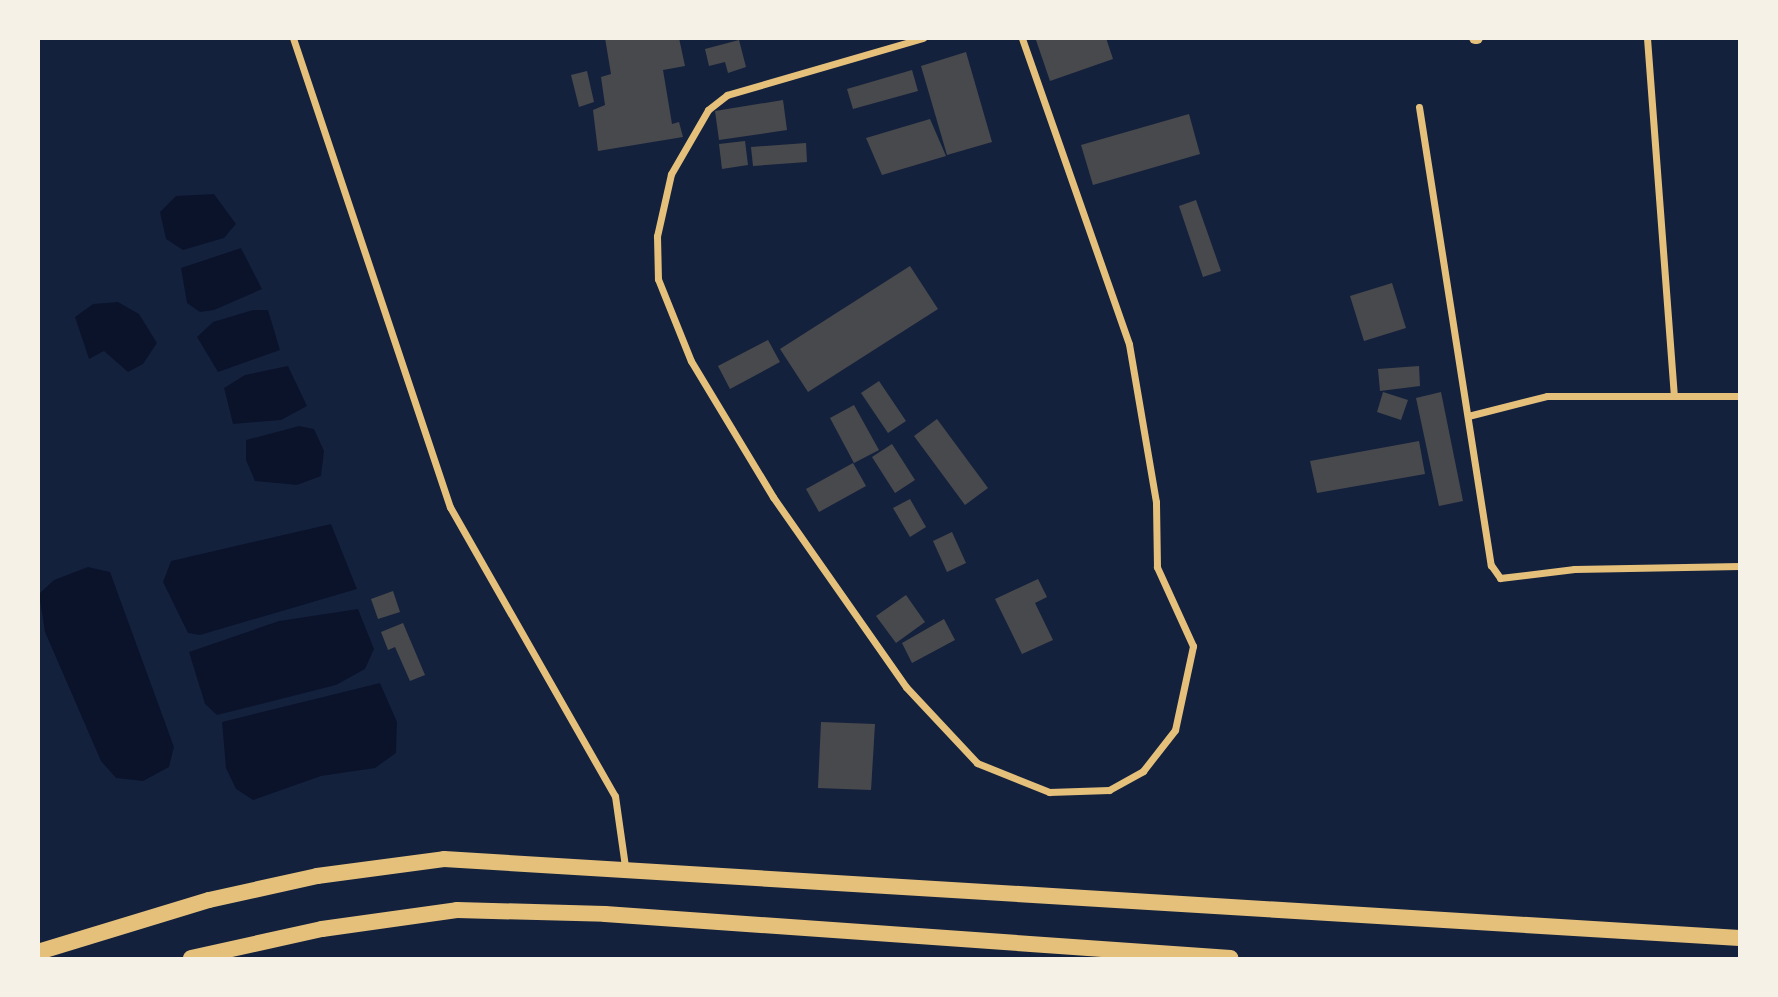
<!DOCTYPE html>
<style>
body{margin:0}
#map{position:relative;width:1778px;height:997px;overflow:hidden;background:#14213d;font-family:"Nunito Sans",sans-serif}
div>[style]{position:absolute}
.water>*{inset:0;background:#0b132b}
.building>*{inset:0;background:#48494c}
.minor>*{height:7px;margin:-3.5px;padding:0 3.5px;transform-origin:3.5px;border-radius:3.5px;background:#e5c07b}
.tertiary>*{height:12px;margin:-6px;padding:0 6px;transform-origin:6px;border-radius:6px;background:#e5c07b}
.primary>*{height:16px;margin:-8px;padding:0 8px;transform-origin:8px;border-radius:8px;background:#e5c07b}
span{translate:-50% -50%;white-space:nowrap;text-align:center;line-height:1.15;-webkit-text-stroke:7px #f6f1e7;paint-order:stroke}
.frame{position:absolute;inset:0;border:40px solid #f6f1e7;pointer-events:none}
</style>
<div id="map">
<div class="water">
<i style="clip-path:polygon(214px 194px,236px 224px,224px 238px,183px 250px,166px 239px,160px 212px,176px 196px)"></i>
<i style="clip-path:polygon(241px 248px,262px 289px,214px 310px,200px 312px,187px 303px,181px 268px)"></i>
<i style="clip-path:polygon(118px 302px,139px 314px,157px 343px,143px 364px,128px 372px,104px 351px,89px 359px,75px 317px,93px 304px)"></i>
<i style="clip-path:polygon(253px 310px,268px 310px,280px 350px,218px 372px,197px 337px,213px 322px)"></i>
<i style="clip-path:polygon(288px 366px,307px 406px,281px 420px,233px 424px,224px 388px,245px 375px)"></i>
<i style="clip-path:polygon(299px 426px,314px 429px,324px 451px,321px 476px,297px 485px,255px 481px,246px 460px,246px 440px)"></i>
<i style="clip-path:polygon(331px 524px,357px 589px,200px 635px,188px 633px,163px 582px,171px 561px)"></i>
<i style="clip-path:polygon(88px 567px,110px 572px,174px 747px,169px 767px,143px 781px,116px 778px,101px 761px,45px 632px,39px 594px,54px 580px)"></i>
<i style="clip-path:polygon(358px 609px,374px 649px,365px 669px,336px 685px,217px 715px,205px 704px,189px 652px,279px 621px)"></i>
<i style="clip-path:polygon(380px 683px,397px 722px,396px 753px,375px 768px,321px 776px,253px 800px,236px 789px,226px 768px,222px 722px)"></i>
</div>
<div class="building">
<i style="clip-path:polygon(605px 38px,679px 38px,685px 66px,663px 70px,672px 124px,679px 122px,683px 137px,598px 151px,593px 110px,605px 105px,601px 77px,611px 74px)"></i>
<i style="clip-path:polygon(1106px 38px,1113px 59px,1050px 81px,1036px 40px)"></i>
<i style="clip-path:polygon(739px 40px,746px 67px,728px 73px,725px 62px,709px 66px,705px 49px)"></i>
<i style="clip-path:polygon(966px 52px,992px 142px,947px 155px,921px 66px)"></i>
<i style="clip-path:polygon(912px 70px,918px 91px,853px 109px,847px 89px)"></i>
<i style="clip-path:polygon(587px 71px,594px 102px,579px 107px,571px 75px)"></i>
<i style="clip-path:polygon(783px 100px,787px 130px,719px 140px,715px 111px)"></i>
<i style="clip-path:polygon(1189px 114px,1200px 154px,1093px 185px,1081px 145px)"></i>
<i style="clip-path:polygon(930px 119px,946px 156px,882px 175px,866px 138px)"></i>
<i style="clip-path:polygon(745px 141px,748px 165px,722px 169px,719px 144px)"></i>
<i style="clip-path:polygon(806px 143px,807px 162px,753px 166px,751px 147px)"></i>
<i style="clip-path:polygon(1196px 200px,1221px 271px,1203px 277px,1179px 206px)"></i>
<i style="clip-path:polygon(910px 266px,938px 309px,808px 392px,780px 349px)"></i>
<i style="clip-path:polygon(1392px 283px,1406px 328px,1364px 341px,1350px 296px)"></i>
<i style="clip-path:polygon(768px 340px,780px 362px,730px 389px,718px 366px)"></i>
<i style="clip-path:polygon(1419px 366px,1420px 386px,1380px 391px,1378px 369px)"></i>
<i style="clip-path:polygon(879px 381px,906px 421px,888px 433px,861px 393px)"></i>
<i style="clip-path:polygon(1383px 392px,1408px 400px,1401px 420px,1377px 412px)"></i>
<i style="clip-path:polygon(1441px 392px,1463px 501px,1439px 506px,1416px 398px)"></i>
<i style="clip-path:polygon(854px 405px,879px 450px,854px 463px,830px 418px)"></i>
<i style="clip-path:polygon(937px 419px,988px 488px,965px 505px,914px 436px)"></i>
<i style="clip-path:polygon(1419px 441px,1425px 474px,1317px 493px,1310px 461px)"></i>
<i style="clip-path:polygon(892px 444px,915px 480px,895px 493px,872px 457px)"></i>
<i style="clip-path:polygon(853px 463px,866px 486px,819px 512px,806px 489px)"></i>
<i style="clip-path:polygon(910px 499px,926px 527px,910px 537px,893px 508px)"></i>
<i style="clip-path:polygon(952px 532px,966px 563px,947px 572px,933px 541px)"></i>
<i style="clip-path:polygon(1038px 579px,1047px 597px,1035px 603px,1053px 640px,1022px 654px,995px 599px)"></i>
<i style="clip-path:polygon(393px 591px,400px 612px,378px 619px,371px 599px)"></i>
<i style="clip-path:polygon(906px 595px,925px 622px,896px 643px,876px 616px)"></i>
<i style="clip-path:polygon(944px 619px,955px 640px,912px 663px,902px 643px)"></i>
<i style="clip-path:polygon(403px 623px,425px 675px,410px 681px,395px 647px,388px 650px,381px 632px)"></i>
<i style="clip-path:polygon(821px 722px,875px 724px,871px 790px,818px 788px)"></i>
</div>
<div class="minor">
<i style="left:293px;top:38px;width:495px;rotate:71.5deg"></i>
<i style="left:450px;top:507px;width:333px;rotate:60.3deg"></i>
<i style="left:615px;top:796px;width:71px;rotate:81.9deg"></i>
<i style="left:923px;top:38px;width:204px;rotate:163.8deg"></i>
<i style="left:727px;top:95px;width:24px;rotate:142deg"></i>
<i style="left:708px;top:110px;width:74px;rotate:120deg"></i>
<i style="left:671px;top:174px;width:64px;rotate:102.7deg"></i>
<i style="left:657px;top:236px;width:43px;rotate:88.7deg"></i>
<i style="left:658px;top:279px;width:88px;rotate:68.1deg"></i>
<i style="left:691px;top:361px;width:159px;rotate:58.9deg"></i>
<i style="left:773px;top:497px;width:232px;rotate:55deg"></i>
<i style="left:906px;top:687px;width:104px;rotate:46.9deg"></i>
<i style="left:977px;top:763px;width:78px;rotate:21.9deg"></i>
<i style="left:1049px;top:792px;width:60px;rotate:-1.9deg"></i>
<i style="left:1109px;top:790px;width:39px;rotate:-29deg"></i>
<i style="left:1143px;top:771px;width:52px;rotate:-52deg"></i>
<i style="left:1175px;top:730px;width:86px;rotate:-77.9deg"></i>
<i style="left:1193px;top:646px;width:87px;rotate:-114.5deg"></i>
<i style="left:1157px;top:567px;width:65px;rotate:-90.9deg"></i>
<i style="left:1156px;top:502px;width:160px;rotate:-99.7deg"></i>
<i style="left:1129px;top:344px;width:324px;rotate:-109.3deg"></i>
<i style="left:1647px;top:38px;width:359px;rotate:85.7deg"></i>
<i style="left:1419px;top:107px;width:464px;rotate:81.1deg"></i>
<i style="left:1491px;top:565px;width:16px;rotate:55deg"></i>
<i style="left:1500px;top:578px;width:75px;rotate:-6.9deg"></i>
<i style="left:1574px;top:569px;width:166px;rotate:-1deg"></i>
<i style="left:1468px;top:416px;width:81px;rotate:-14.2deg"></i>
<i style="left:1547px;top:396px;width:193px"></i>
</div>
<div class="tertiary">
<i style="left:1475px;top:38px;width:2px"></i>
</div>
<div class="primary">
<i style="left:38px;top:952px;width:179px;rotate:-16.9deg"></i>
<i style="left:209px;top:900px;width:111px;rotate:-12.5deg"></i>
<i style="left:317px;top:876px;width:128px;rotate:-7.6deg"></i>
<i style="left:444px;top:859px;width:1298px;rotate:3.49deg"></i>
<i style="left:191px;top:958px;width:134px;rotate:-12.5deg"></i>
<i style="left:322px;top:929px;width:136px;rotate:-8deg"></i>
<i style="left:457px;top:910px;width:148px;rotate:1.5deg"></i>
<i style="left:605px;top:914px;width:627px;rotate:4.03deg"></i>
</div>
<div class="frame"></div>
</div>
